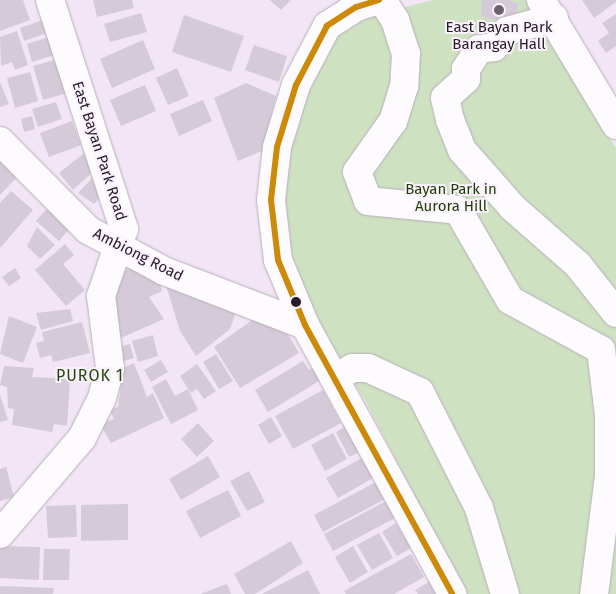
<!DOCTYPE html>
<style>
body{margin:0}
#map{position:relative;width:616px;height:594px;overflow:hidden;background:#f2e5f5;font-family:"Fira Sans",sans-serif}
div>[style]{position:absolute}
.green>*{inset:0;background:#cee2c2}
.building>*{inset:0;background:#d5cbd8}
.roads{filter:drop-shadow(0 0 1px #b8aeba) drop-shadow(0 0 1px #b8aeba)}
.minor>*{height:28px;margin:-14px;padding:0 14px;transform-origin:14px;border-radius:14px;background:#fdfbfe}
.major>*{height:28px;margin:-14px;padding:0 14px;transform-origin:14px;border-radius:14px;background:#fdfbfe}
.bus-1>*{height:6px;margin:-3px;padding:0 3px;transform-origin:3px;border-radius:3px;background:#cd8a08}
.dots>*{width:14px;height:14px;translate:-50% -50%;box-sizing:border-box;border:2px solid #faf1fd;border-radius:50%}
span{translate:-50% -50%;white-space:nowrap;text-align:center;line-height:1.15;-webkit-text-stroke:4px #faf1fd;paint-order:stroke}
.poi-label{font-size:15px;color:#241c27}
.street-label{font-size:15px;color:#241c27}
.park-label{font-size:15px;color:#1c3e02}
.neighbourhood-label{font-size:16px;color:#244908;letter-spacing:1px}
</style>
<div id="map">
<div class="green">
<i style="clip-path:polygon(433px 0,525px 0,616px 148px,616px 594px,466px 594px,366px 402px,315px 319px,291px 258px,284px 199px,290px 151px,309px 88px,337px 35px,371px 16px)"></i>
</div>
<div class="building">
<i style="clip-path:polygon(0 0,23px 0,30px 20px,0 31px)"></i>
<i style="clip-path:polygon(93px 0,132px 0,134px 8px,97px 17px)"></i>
<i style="clip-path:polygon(270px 0,291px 0,281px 10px)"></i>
<i style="clip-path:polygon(508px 0,519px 4px,512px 25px,481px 16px,482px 0)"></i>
<i style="clip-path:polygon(582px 0,616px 0,616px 2px,594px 18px)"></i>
<i style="clip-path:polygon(141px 13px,147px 32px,110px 42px,104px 24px)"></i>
<i style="clip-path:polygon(616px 14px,616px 46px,606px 53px,598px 41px,609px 33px,602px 23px)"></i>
<i style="clip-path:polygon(184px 15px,244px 36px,231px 72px,172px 52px)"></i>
<i style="clip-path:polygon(49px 18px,53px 31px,24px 41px,20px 28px)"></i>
<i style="clip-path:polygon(17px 31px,28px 65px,15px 70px,12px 62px,1px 66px,0 37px)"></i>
<i style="clip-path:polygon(55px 35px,61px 53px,32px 62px,27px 44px)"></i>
<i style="clip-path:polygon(143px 40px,155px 69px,112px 88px,100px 59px)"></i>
<i style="clip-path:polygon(254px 45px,287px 56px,279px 82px,245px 70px)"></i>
<i style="clip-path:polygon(62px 58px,71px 92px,43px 100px,33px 66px)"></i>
<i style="clip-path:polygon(177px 68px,189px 96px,168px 105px,156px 78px)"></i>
<i style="clip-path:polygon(30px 72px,38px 101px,15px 108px,7px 78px)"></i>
<i style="clip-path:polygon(0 82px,9px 104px,0 107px)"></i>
<i style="clip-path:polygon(246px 83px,276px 96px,262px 151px,238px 161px,214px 98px)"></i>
<i style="clip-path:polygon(145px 85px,156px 111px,121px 126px,110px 100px)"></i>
<i style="clip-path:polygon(203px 100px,212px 121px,179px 136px,170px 114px)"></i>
<i style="clip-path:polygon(56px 102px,62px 119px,38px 127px,32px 109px)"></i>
<i style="clip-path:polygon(32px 116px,35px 129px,24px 132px,21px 119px)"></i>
<i style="clip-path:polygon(72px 121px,81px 145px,49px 157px,40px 133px)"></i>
<i style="clip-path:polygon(92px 147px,98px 167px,73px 190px,59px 173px)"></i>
<i style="clip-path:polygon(0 160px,17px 177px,0 195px)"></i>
<i style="clip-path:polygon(99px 171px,106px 191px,94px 204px,78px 193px)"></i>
<i style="clip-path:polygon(11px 191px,33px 210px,0 248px,0 203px)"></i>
<i style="clip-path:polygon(50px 205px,73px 225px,59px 241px,36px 221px)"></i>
<i style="clip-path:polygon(37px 227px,55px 245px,40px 259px,27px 246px)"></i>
<i style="clip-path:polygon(65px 244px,74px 255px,63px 264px,85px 290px,66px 306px,35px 270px)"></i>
<i style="clip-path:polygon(138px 264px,159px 278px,162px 291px,149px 297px,164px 319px,114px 341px,106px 279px)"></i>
<i style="clip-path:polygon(15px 268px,21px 278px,9px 286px,2px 277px)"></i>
<i style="clip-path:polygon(165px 282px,238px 306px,230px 329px,196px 356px,180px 331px)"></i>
<i style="clip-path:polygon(70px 309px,73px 321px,41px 330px,36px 313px)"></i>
<i style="clip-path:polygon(9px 316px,37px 327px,23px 363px,0 354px)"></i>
<i style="clip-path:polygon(258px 316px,283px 326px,299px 353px,240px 388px,214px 347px)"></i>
<i style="clip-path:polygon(82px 322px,90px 353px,53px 362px,51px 355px,40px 358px,36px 343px,44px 341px,42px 332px)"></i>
<i style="clip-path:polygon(153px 335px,158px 356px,138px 362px,132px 341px)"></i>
<i style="clip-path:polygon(130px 344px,134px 358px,118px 363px,114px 348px)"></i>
<i style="clip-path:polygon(216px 354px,233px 381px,219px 389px,203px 362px)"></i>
<i style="clip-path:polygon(161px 360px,168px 372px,151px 382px,144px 370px)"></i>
<i style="clip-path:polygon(303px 361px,309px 370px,322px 362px,329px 375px,268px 412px,255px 390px)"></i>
<i style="clip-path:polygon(134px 363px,147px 397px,153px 393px,164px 418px,111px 443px,100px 424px,114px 419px,110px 410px,118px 407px,121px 385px,117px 371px)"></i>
<i style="clip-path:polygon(197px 364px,216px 391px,204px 399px,197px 389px,191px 393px,180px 376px)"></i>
<i style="clip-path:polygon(4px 366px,34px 368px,32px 377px,70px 379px,67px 426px,54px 424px,52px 432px,12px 425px,14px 409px,8px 408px,7px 387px,0 385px)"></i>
<i style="clip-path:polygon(166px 379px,175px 396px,188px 389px,198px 410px,171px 424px,152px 387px)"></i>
<i style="clip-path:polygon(323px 390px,341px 423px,293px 449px,275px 416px)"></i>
<i style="clip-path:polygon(0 395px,8px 420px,0 422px)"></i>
<i style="clip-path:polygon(271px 417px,282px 436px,269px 444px,258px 425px)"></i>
<i style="clip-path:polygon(198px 423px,214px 441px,197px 457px,181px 439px)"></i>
<i style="clip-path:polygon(348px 425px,362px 451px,349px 457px,336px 432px)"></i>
<i style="clip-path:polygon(333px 433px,347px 459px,325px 471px,311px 445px)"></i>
<i style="clip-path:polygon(208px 456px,220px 477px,181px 500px,169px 479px)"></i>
<i style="clip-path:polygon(362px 458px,373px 478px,338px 498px,326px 478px)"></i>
<i style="clip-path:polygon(6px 467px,14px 497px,0 501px,0 469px)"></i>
<i style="clip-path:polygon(249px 471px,265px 502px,247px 511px,230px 481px)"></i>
<i style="clip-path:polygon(378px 481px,387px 498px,323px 532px,314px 515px)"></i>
<i style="clip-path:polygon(228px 490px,241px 516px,200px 538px,186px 511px)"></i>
<i style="clip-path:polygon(388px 500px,397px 517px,333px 551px,324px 534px)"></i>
<i style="clip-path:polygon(128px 504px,128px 540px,81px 541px,81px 505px)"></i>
<i style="clip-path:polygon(76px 505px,77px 537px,48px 538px,46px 506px)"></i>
<i style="clip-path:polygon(396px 523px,411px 548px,397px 556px,382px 532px)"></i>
<i style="clip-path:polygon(379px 533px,393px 558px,372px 570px,357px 545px)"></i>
<i style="clip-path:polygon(291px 541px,303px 563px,255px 594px,245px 594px,234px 574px)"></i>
<i style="clip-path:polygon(0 546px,40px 547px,39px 580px,0 578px)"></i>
<i style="clip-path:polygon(353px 546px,368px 572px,350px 583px,335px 557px)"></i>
<i style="clip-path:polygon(44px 549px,70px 549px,69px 580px,43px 580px)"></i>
<i style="clip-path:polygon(411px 554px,424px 577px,394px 594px,346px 594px,344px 591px)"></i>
<i style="clip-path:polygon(308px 570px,320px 594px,262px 594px)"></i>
<i style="clip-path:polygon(429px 582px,436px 594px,418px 594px,415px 590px)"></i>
<i style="clip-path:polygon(227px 584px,231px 594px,200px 594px)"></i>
<i style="clip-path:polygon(0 586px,54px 588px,53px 594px,0 594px)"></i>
</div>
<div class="roads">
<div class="minor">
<i style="left:382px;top:0;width:24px;rotate:57deg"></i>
<i style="left:395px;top:20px;width:35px;rotate:72deg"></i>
<i style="left:406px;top:53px;width:33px;rotate:93deg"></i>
<i style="left:404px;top:86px;width:37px;rotate:107deg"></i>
<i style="left:393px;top:121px;width:62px;rotate:125.2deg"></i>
<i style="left:357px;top:172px;width:31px;rotate:69deg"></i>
<i style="left:368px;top:201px;width:90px;rotate:5.7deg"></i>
<i style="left:458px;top:210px;width:104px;rotate:60deg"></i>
<i style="left:510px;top:300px;width:104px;rotate:28.8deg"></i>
<i style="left:601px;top:350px;width:65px;rotate:83deg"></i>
<i style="left:609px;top:415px;width:61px;rotate:90deg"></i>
<i style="left:609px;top:476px;width:119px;rotate:97.2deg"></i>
<i style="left:541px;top:0;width:146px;rotate:59deg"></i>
<i style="left:554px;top:18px;width:49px;rotate:164.5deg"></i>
<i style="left:507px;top:31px;width:21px;rotate:129deg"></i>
<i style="left:494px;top:47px;width:15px;rotate:172deg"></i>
<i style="left:479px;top:49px;width:24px;rotate:123deg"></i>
<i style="left:466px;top:69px;width:10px;rotate:90deg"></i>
<i style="left:466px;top:79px;width:28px;rotate:138deg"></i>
<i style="left:445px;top:98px;width:23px;rotate:77deg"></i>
<i style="left:450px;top:120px;width:32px;rotate:68deg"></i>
<i style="left:462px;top:150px;width:76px;rotate:48.7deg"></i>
<i style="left:512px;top:207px;width:88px;rotate:41.3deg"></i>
<i style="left:578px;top:265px;width:61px;rotate:51.6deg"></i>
<i style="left:305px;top:325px;width:70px;rotate:-112.6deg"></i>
<i style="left:278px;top:260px;width:60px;rotate:-96.7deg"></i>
<i style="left:271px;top:200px;width:53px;rotate:-83.5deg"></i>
<i style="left:277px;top:147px;width:65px;rotate:-73deg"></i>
<i style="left:296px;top:85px;width:67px;rotate:-62.3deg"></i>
<i style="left:327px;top:26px;width:35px;rotate:-33deg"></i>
<i style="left:356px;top:7px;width:24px;rotate:-17deg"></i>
<i style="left:334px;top:378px;width:21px;rotate:-28deg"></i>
<i style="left:353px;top:368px;width:15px"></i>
<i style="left:368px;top:368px;width:57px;rotate:24.8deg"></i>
<i style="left:420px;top:392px;width:130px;rotate:63deg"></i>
<i style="left:479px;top:508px;width:90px;rotate:73.2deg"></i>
<i style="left:0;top:534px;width:126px;rotate:-49.5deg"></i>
<i style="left:82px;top:438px;width:45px;rotate:-63.4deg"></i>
<i style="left:102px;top:398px;width:31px;rotate:-75deg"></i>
<i style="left:110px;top:368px;width:73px;rotate:-97.1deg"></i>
<i style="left:101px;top:296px;width:71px;rotate:-71.1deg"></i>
<i style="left:124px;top:229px;width:241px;rotate:-107.9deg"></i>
</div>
<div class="major">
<i style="left:0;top:141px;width:125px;rotate:45.3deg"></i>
<i style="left:88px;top:230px;width:86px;rotate:28.3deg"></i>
<i style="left:164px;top:271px;width:151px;rotate:21deg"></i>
<i style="left:305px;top:325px;width:307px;rotate:61.3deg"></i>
</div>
</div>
<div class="bus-1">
<i style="left:379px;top:0;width:24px;rotate:163deg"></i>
<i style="left:356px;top:7px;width:35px;rotate:147deg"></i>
<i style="left:327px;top:26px;width:67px;rotate:117.7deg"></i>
<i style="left:296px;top:85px;width:65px;rotate:107deg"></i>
<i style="left:277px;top:147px;width:53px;rotate:96.5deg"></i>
<i style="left:271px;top:200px;width:60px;rotate:83.3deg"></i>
<i style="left:278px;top:260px;width:70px;rotate:67.4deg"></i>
<i style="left:305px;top:325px;width:307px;rotate:61.3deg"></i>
</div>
<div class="dots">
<i style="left:499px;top:10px;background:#6c626f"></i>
<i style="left:296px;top:302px;background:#241c27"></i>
</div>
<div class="poi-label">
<span style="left:499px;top:36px">East Bayan Park<br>Barangay Hall</span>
</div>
<div class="street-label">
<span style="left:99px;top:151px;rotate:72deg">East Bayan Park Road</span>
<span style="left:138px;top:255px;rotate:27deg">Ambiong Road</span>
</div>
<div class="park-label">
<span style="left:451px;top:198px">Bayan Park in<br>Aurora Hill</span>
</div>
<div class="neighbourhood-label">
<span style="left:90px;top:376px">PUROK 1</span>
</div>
</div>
